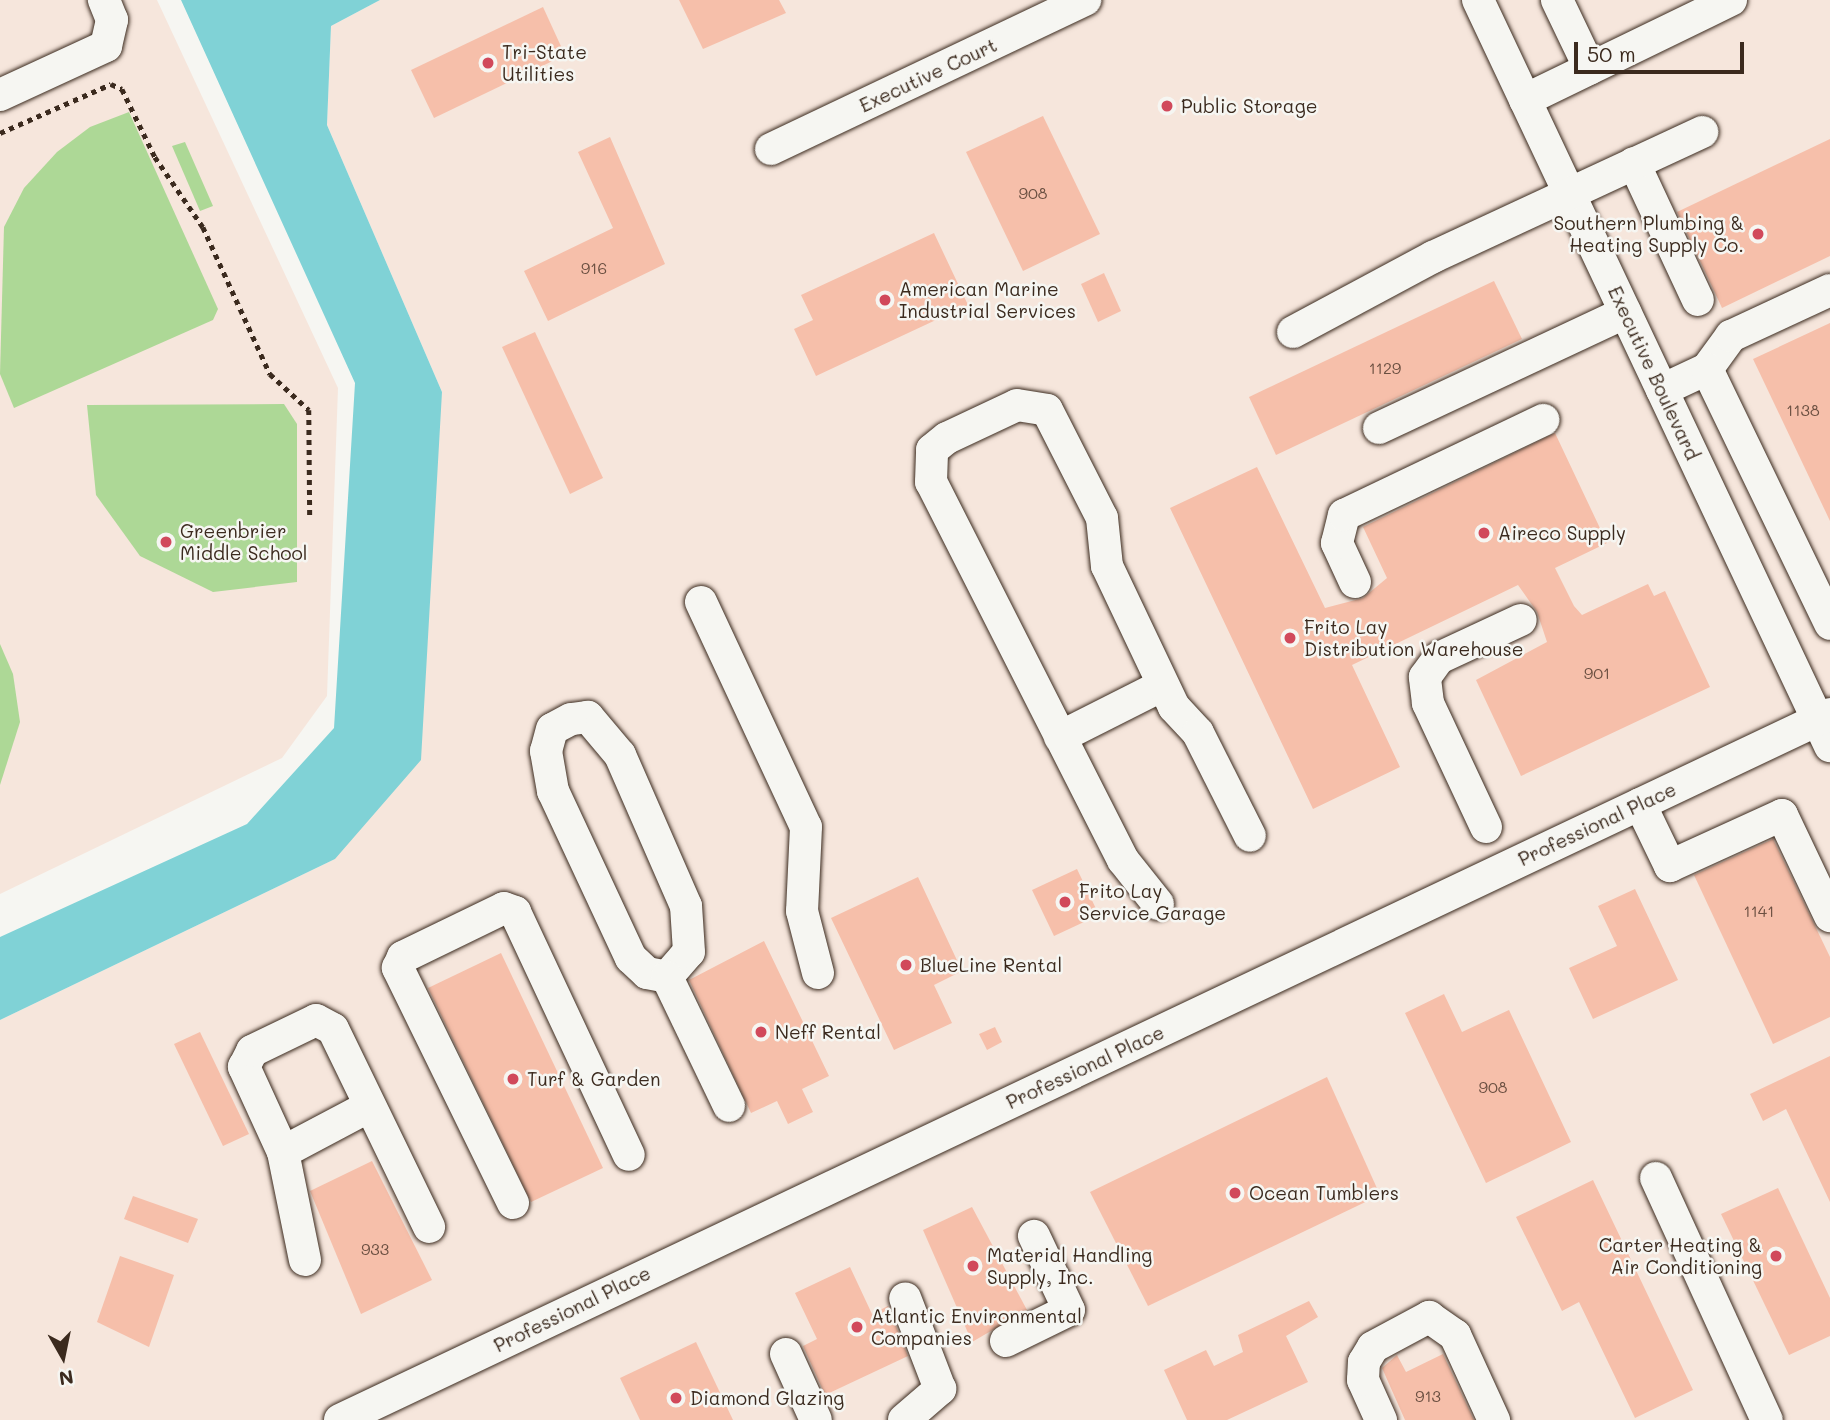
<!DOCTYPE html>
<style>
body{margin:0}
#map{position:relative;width:1830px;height:1420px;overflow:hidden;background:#f6f6f2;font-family:Mali,sans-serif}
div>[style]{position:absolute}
.built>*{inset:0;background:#f6e6dc}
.green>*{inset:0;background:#add896}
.water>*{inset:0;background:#80d2d6}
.building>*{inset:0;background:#f6bfaa}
.path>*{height:4.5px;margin-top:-2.25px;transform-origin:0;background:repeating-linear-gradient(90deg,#3b2a1e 0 5px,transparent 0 10px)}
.roads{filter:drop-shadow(0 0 2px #3b2a1e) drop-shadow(0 0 2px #3b2a1e)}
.minor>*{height:32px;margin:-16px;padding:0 16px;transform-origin:16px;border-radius:16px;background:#f6f6f2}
.dots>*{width:19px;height:19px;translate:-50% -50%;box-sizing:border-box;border:4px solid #f6f6f2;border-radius:50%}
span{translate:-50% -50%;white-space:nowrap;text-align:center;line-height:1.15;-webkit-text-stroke:5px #f6f6f2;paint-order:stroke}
.number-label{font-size:16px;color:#6a4f41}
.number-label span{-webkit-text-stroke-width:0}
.poi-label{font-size:19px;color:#3b2a1e}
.left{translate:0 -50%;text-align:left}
.right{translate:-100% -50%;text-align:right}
.street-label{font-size:19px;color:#3b2a1e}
.north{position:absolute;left:28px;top:1322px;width:70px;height:70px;-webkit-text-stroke:5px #f6f6f2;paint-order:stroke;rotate:171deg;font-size:19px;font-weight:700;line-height:28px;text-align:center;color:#3b2a1e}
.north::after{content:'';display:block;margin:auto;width:24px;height:32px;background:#3b2a1e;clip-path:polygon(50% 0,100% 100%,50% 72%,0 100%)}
.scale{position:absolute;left:1574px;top:42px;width:170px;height:32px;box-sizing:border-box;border:4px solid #3b2a1e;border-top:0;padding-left:9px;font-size:21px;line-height:24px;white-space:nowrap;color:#3b2a1e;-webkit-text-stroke:5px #f6f6f2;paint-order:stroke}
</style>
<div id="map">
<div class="built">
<i style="clip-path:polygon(0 0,157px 0,338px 388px,327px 696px,282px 758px,0 894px)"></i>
<i style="clip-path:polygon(380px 0,1830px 0,1830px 1420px,0 1420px,0 1020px,335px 859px,442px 392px,327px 125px,331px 26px)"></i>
</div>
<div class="green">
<i style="clip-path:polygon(129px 112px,218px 309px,213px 320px,14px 408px,0 374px,4px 227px,24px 188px,57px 152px,90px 127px)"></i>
<i style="clip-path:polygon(185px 142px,213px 206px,200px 211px,172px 146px)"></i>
<i style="clip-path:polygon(284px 404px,297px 424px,297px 582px,213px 592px,140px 556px,96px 495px,87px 405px)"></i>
<i style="clip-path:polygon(0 644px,13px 674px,20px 722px,0 785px)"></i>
</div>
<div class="water">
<i style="clip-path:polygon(181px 0,380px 0,331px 26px,327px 125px,442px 392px,421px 760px,335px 859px,0 1020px,0 937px,247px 824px,334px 728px,355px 383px)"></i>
</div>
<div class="building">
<i style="clip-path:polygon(679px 0,779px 0,786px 13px,703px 49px)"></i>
<i style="clip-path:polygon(543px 7px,565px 55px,434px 118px,411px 70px)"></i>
<i style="clip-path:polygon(1043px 116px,1100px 234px,1023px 271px,966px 152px)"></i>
<i style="clip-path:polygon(610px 137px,665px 264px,548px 321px,524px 271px,613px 228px,578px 152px)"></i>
<i style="clip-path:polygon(1830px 139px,1830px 256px,1722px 308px,1677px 212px)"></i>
<i style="clip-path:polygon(934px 233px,968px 305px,816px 376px,794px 329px,813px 320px,801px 295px)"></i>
<i style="clip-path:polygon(1104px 273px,1121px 311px,1098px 322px,1081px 284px)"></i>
<i style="clip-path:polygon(1494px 281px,1522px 339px,1276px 455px,1249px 397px)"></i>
<i style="clip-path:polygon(1830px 323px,1830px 521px,1753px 359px)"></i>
<i style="clip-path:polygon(535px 332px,603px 478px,570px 494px,502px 347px)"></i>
<i style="clip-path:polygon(1555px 433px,1607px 543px,1555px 568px,1574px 606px,1582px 615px,1648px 584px,1654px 596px,1665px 591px,1710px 687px,1521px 776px,1476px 680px,1547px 642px,1537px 612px,1518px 585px,1352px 665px,1400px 767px,1313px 809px,1170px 508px,1257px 467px,1325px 608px,1363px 598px,1387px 578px,1363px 527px)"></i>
<i style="clip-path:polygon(1773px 839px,1830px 957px,1830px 1017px,1773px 1044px,1694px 875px)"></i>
<i style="clip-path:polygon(1077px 869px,1099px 915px,1054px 936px,1032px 890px)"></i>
<i style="clip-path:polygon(918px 877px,962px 971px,934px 985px,952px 1023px,894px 1050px,831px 918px)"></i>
<i style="clip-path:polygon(1635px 889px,1678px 980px,1593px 1019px,1569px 968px,1617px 946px,1598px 906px)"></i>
<i style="clip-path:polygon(764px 941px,829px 1076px,802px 1089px,813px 1112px,788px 1124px,777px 1101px,751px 1113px,689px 980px)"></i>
<i style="clip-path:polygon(501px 953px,603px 1168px,531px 1202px,428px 988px)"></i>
<i style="clip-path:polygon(1444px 994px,1462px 1032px,1509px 1010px,1571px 1142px,1486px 1183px,1405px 1013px)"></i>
<i style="clip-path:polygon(995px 1027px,1002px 1042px,987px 1050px,979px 1034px)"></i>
<i style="clip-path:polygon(200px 1032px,249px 1134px,223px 1146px,174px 1044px)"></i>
<i style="clip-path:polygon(1830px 1056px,1830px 1202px,1786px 1109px,1763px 1121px,1750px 1094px)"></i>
<i style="clip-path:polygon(1327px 1077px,1380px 1195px,1148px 1306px,1090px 1192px)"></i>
<i style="clip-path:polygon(372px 1161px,432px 1280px,361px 1314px,310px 1191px)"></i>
<i style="clip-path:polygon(1593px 1180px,1693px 1390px,1635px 1418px,1579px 1302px,1562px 1311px,1516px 1217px)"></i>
<i style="clip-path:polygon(1778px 1188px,1830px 1298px,1830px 1336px,1789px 1355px,1721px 1214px)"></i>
<i style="clip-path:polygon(133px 1196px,198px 1219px,188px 1243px,124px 1219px)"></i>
<i style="clip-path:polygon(972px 1207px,1027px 1310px,972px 1342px,923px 1230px)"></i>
<i style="clip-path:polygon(120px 1256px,174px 1275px,149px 1347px,97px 1322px)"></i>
<i style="clip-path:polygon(850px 1267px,872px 1314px,888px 1306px,908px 1356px,825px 1395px,803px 1346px,817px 1339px,795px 1293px)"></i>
<i style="clip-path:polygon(1309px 1301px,1318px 1317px,1286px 1336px,1308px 1382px,1227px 1420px,1187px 1420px,1164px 1370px,1206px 1350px,1214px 1366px,1243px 1352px,1238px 1335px)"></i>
<i style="clip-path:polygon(696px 1342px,733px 1420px,640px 1420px,620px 1378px)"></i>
<i style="clip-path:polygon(1443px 1354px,1474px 1420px,1405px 1420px,1382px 1368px,1397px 1355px,1406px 1372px)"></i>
</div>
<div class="path">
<i style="left:0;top:133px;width:121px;rotate:-23.8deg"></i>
<i style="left:111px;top:84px;width:12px;rotate:24deg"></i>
<i style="left:122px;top:89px;width:76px;rotate:64.1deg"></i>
<i style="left:155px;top:157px;width:85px;rotate:55.6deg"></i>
<i style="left:203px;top:227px;width:162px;rotate:65.5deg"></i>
<i style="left:270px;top:374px;width:53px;rotate:42.7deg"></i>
<i style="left:309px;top:410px;width:106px;rotate:89.5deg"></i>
</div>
<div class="roads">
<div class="minor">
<i style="left:1478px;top:0;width:825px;rotate:64.74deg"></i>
<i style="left:1557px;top:0;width:76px;rotate:64.4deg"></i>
<i style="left:0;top:95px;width:117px;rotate:-24.8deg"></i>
<i style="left:106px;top:46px;width:27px;rotate:-77deg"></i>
<i style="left:112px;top:20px;width:22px;rotate:-112deg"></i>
<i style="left:1525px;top:100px;width:229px;rotate:-25.9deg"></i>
<i style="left:771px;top:149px;width:348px;rotate:-25.4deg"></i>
<i style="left:1634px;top:163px;width:151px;rotate:65deg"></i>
<i style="left:1293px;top:332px;width:159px;rotate:-28.2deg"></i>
<i style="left:1433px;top:257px;width:297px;rotate:-24.9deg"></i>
<i style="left:1707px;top:369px;width:41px;rotate:-54deg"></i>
<i style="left:1731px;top:336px;width:109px;rotate:-24.9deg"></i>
<i style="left:1662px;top:390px;width:50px;rotate:-25deg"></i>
<i style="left:1707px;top:369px;width:283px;rotate:64.2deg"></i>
<i style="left:1379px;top:428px;width:272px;rotate:-25.1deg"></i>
<i style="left:1355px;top:582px;width:43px;rotate:-114.8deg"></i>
<i style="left:1337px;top:543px;width:29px;rotate:-76deg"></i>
<i style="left:1344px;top:515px;width:221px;rotate:-25.5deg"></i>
<i style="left:701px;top:602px;width:248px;rotate:65deg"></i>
<i style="left:806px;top:827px;width:84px;rotate:92.7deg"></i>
<i style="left:802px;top:911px;width:64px;rotate:75.5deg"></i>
<i style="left:1060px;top:737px;width:115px;rotate:-26.8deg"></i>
<i style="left:1640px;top:804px;width:69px;rotate:64.2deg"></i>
<i style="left:1670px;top:866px;width:123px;rotate:-24.5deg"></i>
<i style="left:1782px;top:815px;width:112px;rotate:64.6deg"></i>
<i style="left:1486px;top:827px;width:137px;rotate:-115.1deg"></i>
<i style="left:1428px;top:703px;width:26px;rotate:-97deg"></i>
<i style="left:1425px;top:677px;width:24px;rotate:-54deg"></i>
<i style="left:1439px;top:658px;width:90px;rotate:-24.9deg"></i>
<i style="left:1158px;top:904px;width:56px;rotate:-128.5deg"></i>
<i style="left:1123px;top:860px;width:424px;rotate:-116.9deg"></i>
<i style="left:931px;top:482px;width:32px;rotate:-88deg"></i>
<i style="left:932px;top:450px;width:19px;rotate:-39deg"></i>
<i style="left:947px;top:438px;width:77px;rotate:-25.2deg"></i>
<i style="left:1017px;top:405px;width:30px;rotate:9deg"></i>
<i style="left:1047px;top:410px;width:121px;rotate:63deg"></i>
<i style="left:1102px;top:518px;width:48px;rotate:84.1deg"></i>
<i style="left:1107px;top:566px;width:156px;rotate:64.6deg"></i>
<i style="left:1174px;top:707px;width:35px;rotate:47deg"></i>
<i style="left:1198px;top:733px;width:115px;rotate:63.2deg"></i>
<i style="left:667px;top:977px;width:33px;rotate:-49deg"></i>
<i style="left:689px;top:952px;width:46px;rotate:-93.7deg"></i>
<i style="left:686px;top:906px;width:165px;rotate:-113.6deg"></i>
<i style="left:620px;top:755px;width:50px;rotate:-130.1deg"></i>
<i style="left:588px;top:717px;width:17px;rotate:173deg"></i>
<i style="left:571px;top:719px;width:21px;rotate:152deg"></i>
<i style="left:552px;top:729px;width:23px;rotate:105deg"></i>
<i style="left:546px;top:751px;width:41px;rotate:80.1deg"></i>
<i style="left:553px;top:791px;width:184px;rotate:65deg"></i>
<i style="left:631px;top:958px;width:22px;rotate:43deg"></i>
<i style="left:647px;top:973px;width:20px;rotate:11deg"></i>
<i style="left:667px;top:977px;width:143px;rotate:64.3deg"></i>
<i style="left:283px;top:1152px;width:98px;rotate:-27.9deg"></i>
<i style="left:1656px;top:1178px;width:266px;rotate:65.4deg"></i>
<i style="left:513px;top:1203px;width:262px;rotate:-116.1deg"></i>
<i style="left:398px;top:968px;width:12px;rotate:-66deg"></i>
<i style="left:403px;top:957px;width:112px;rotate:-25.9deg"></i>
<i style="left:504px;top:908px;width:12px;rotate:20deg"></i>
<i style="left:515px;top:912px;width:268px;rotate:64.9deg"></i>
<i style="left:305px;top:1260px;width:110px;rotate:-101.5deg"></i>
<i style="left:283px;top:1152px;width:94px;rotate:-114.6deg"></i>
<i style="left:244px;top:1067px;width:18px;rotate:-63deg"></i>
<i style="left:252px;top:1051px;width:71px;rotate:-25.8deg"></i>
<i style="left:316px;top:1020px;width:19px;rotate:28deg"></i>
<i style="left:333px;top:1029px;width:220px;rotate:64.1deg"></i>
<i style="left:1006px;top:1341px;width:70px;rotate:-26.2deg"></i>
<i style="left:1069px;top:1310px;width:82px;rotate:-115.3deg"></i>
<i style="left:786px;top:1354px;width:72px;rotate:65.6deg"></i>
<i style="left:340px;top:1420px;width:1649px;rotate:-25.35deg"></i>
<i style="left:904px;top:1420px;width:48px;rotate:-40.7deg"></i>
<i style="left:940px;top:1389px;width:97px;rotate:-111deg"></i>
<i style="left:1381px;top:1420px;width:44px;rotate:-114.2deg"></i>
<i style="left:1363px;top:1380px;width:18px;rotate:-87deg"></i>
<i style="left:1364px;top:1362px;width:17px;rotate:-59deg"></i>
<i style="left:1373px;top:1347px;width:64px;rotate:-28.2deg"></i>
<i style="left:1429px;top:1317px;width:32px;rotate:35deg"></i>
<i style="left:1455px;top:1335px;width:94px;rotate:65.4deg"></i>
</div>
</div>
<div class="dots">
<i style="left:488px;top:63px;background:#d1495b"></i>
<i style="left:1167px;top:106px;background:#d1495b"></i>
<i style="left:1758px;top:234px;background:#d1495b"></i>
<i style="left:885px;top:300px;background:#d1495b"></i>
<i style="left:1484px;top:533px;background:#d1495b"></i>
<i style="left:166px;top:542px;background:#d1495b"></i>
<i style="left:1290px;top:638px;background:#d1495b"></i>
<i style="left:1065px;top:902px;background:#d1495b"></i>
<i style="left:906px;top:965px;background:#d1495b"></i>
<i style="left:761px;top:1032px;background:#d1495b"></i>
<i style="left:513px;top:1079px;background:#d1495b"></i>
<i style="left:1235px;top:1193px;background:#d1495b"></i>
<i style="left:1776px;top:1256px;background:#d1495b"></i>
<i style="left:973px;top:1266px;background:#d1495b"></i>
<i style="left:857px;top:1327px;background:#d1495b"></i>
<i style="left:676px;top:1398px;background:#d1495b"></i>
</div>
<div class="number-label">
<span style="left:1033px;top:193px">908</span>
<span style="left:594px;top:268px">916</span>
<span style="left:1385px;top:368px">1129</span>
<span style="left:1803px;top:410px">1138</span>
<span style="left:1597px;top:673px">901</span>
<span style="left:1759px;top:911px">1141</span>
<span style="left:1493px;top:1087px">908</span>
<span style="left:375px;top:1249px">933</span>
<span style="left:1428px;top:1396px">913</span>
</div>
<div class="poi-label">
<span class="left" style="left:502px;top:63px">Tri-State<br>Utilities</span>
<span class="left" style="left:1181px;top:106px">Public Storage</span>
<span class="right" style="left:1744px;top:234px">Southern Plumbing &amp;<br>Heating Supply Co.</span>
<span class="left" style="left:899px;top:300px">American Marine<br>Industrial Services</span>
<span class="left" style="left:180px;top:542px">Greenbrier<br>Middle School</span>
<span class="left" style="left:1498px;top:533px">Aireco Supply</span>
<span class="left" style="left:1304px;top:638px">Frito Lay<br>Distribution Warehouse</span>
<span class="left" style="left:1079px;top:902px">Frito Lay<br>Service Garage</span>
<span class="left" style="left:920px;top:965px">BlueLine Rental</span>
<span class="left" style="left:775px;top:1032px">Neff Rental</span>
<span class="left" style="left:527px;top:1079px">Turf &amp; Garden</span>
<span class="left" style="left:1249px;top:1193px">Ocean Tumblers</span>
<span class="right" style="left:1762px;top:1256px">Carter Heating &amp;<br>Air Conditioning</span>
<span class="left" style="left:987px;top:1266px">Material Handling<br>Supply, Inc.</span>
<span class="left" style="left:871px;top:1327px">Atlantic Environmental<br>Companies</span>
<span class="left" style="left:690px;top:1398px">Diamond Glazing</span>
</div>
<div class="street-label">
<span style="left:928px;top:75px;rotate:-25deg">Executive Court</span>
<span style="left:1654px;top:373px;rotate:65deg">Executive Boulevard</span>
<span style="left:1597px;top:824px;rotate:-25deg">Professional Place</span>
<span style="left:1085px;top:1067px;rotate:-25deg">Professional Place</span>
<span style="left:572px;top:1309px;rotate:-26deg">Professional Place</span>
</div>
<div class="north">N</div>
<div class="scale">50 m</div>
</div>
